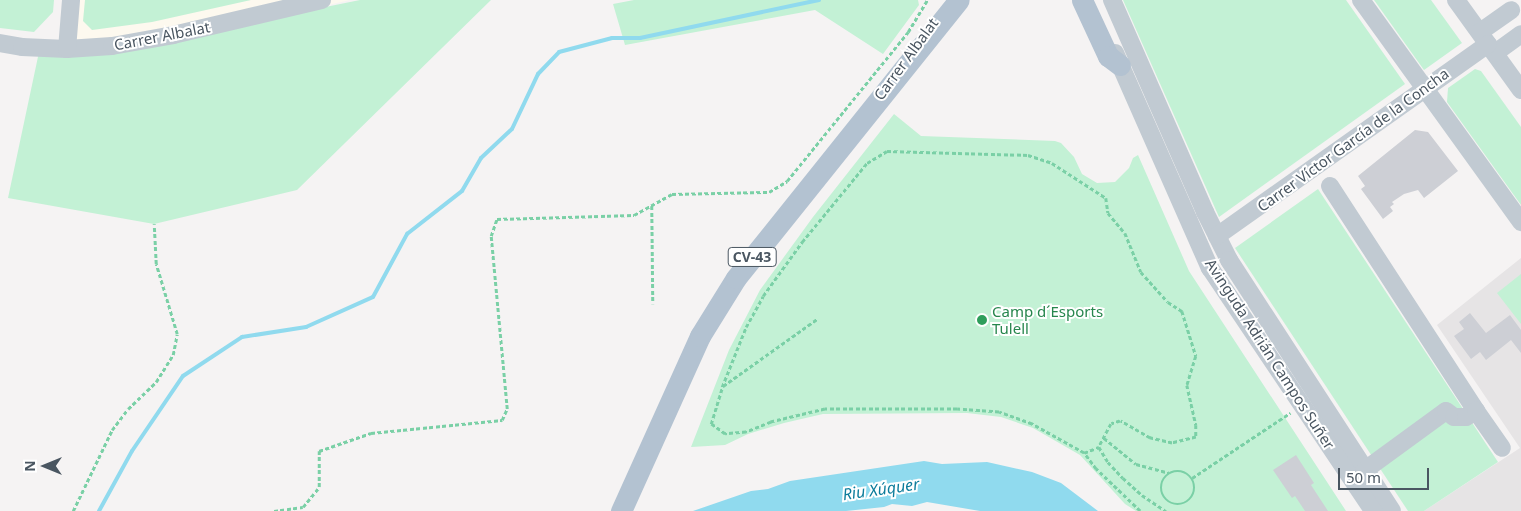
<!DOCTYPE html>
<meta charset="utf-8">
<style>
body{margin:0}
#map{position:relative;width:1521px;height:511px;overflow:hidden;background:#f5f3f3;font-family:"Noto Sans",sans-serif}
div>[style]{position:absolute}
.commercial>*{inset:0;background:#fdf9ef}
.education>*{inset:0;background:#e6e4e5}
.green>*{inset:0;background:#c3f1d5}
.water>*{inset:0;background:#90daee}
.stream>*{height:4px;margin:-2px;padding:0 2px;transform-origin:2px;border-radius:2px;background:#90daee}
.building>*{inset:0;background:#cdcfd5}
.path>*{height:2.5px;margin-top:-1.25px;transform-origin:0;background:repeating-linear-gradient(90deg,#7ad0a6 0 4px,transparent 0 6.5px)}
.path>.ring{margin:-1.25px;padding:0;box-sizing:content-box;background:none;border:2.5px solid #7ad0a6;border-radius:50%}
.minor>*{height:18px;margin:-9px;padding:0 9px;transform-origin:9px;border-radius:9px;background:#c1cad2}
.major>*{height:21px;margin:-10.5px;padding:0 10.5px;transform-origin:10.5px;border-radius:10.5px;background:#b3c2d1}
.dots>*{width:14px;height:14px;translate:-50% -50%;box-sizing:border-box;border:2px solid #fff;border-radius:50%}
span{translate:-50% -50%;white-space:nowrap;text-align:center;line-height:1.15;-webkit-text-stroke:4px #fff;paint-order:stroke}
.shield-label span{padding:1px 4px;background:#fff;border:1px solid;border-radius:4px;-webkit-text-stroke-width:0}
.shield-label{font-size:14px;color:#4a5661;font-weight:700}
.street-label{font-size:15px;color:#4a5661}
.leisure-label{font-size:15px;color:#27864d}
.left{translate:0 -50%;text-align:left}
.water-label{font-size:16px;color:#0c7c9b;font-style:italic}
.north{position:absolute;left:20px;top:441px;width:50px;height:50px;-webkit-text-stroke:4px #fff;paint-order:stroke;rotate:270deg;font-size:14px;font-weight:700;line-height:20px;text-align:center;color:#4a5661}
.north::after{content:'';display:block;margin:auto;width:18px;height:22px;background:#4a5661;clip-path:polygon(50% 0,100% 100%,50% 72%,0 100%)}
.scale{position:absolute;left:1338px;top:468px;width:91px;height:22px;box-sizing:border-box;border:2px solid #4a5661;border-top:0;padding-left:6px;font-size:15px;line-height:18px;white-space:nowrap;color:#4a5661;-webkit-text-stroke:4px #fff;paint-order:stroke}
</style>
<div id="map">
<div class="commercial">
<i style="clip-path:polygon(73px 0,350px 0,108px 56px,67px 58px)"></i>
</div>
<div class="education">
<i style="clip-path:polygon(1521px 258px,1521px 511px,1424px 511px,1520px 448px,1437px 325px)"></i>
</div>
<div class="green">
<i style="clip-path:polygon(0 0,54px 0,53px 12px,34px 32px,0 28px)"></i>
<i style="clip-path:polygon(85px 0,251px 0,152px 22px,92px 30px,83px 21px)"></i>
<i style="clip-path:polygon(360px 0,491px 0,297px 190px,154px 224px,8px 198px,39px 52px,153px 42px)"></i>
<i style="clip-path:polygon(634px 0,918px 0,919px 5px,883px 54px,815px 10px,625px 45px,613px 4px)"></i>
<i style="clip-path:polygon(1123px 0,1346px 0,1405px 84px,1219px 217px)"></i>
<i style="clip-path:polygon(1374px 0,1431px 0,1462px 43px,1424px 70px)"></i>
<i style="clip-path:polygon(1475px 69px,1481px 71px,1521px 127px,1521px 205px,1447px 102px,1448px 88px)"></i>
<i style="clip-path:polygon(894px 114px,921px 136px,1055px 141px,1061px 143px,1074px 157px,1082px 174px,1097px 183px,1115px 182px,1129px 168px,1133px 158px,1138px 155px,1189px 271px,1346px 511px,1136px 511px,1125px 504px,1080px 455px,1033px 428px,1001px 417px,967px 413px,823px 414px,784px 423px,748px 434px,725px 445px,691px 447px,729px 350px,760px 290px,813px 217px)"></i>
<i style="clip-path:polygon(1318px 189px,1498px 462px,1424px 511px,1408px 511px,1235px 248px)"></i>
<i style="clip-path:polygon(1521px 274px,1521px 324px,1497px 293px)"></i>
</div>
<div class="water">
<i style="clip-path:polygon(924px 461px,942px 464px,987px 462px,1032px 472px,1061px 483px,1098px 511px,980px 511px,927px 502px,912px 506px,892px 504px,884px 507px,846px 511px,693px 511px,751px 491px,768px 489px,790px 481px)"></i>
</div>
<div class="stream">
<i style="left:99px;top:511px;width:68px;rotate:-61.2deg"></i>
<i style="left:132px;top:451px;width:91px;rotate:-55.8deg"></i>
<i style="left:183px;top:376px;width:71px;rotate:-33.5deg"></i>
<i style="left:242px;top:337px;width:65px;rotate:-8.9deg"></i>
<i style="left:306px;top:327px;width:73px;rotate:-24.1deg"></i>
<i style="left:373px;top:297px;width:72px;rotate:-61.6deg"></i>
<i style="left:407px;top:234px;width:70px;rotate:-38deg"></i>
<i style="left:462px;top:191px;width:38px;rotate:-60deg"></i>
<i style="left:481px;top:158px;width:42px;rotate:-43.1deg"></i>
<i style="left:512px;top:129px;width:61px;rotate:-64.7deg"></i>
<i style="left:538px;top:74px;width:30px;rotate:-46deg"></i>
<i style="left:559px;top:52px;width:55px;rotate:-14.8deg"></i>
<i style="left:612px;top:38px;width:28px"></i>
<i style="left:640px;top:38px;width:183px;rotate:-12deg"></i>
</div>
<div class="building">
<i style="clip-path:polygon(1415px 130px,1428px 132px,1458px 171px,1424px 198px,1418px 190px,1404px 194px,1392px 202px,1394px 204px,1390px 207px,1393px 211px,1383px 219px,1361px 189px,1365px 186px,1358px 176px)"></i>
<i style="clip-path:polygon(1470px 313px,1486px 333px,1510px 315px,1521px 330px,1521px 353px,1511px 340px,1486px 360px,1480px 352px,1471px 359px,1454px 336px,1464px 329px,1459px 322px)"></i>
<i style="clip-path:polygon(1296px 455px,1314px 483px,1311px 485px,1328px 511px,1305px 511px,1295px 496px,1292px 498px,1273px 470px)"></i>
</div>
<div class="path">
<i style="left:652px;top:206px;width:98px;rotate:89.4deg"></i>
<i style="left:723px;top:386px;width:115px;rotate:-35.5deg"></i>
<i style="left:1104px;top:438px;width:41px;rotate:39.1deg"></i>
<i style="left:1136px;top:464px;width:34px;rotate:15deg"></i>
<i style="left:1084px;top:453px;width:16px;rotate:-22deg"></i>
<i class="ring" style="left:1161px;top:471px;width:31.5px;height:31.5px"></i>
<i style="left:1192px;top:478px;width:118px;rotate:-33.6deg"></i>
<i style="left:73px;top:511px;width:90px;rotate:-64.3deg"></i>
<i style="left:112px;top:430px;width:26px;rotate:-53deg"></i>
<i style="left:128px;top:409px;width:39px;rotate:-44deg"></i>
<i style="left:156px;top:382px;width:32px;rotate:-58deg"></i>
<i style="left:173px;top:355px;width:21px;rotate:-79deg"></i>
<i style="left:177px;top:334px;width:73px;rotate:-106.7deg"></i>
<i style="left:156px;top:264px;width:40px;rotate:-92.9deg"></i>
<i style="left:274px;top:511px;width:29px;rotate:-8deg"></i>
<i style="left:303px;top:507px;width:26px;rotate:-51deg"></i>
<i style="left:319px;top:487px;width:36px;rotate:-90deg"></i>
<i style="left:319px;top:451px;width:55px;rotate:-19.1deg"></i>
<i style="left:371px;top:433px;width:132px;rotate:-5.7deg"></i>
<i style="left:502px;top:420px;width:12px;rotate:-66deg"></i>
<i style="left:507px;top:409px;width:174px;rotate:-95.3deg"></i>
<i style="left:491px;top:236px;width:18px;rotate:-71deg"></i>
<i style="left:497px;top:219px;width:137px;rotate:-1.7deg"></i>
<i style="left:634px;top:215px;width:43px;rotate:-28.9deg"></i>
<i style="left:672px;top:194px;width:97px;rotate:-1.2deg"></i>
<i style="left:769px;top:192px;width:21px;rotate:-31deg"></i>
<i style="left:787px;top:181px;width:192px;rotate:-50.9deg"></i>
<i style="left:908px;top:32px;width:37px;rotate:-59deg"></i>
<i style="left:1140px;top:511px;width:61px;rotate:-136.3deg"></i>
<i style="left:1096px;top:469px;width:20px;rotate:-127deg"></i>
<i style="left:1084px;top:453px;width:60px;rotate:-150.9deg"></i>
<i style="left:1032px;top:424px;width:35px;rotate:-160deg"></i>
<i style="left:999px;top:412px;width:42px;rotate:-175.9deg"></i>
<i style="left:957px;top:409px;width:132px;rotate:180deg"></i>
<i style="left:825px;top:409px;width:56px;rotate:166.5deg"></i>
<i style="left:771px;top:422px;width:27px;rotate:158deg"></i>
<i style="left:746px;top:432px;width:21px;rotate:175deg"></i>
<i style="left:725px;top:434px;width:17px;rotate:-144deg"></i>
<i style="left:711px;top:424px;width:39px;rotate:-73deg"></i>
<i style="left:722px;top:387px;width:65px;rotate:-68.2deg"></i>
<i style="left:746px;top:327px;width:35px;rotate:-61deg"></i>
<i style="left:763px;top:296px;width:67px;rotate:-54.2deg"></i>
<i style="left:802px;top:242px;width:102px;rotate:-50.6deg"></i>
<i style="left:867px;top:163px;width:23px;rotate:-31deg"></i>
<i style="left:887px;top:151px;width:141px;rotate:1.6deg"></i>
<i style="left:1028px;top:155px;width:25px;rotate:18deg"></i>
<i style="left:1052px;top:163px;width:64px;rotate:32.9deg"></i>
<i style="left:1106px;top:198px;width:15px;rotate:82deg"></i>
<i style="left:1108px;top:213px;width:26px;rotate:50deg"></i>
<i style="left:1125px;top:233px;width:42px;rotate:67.7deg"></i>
<i style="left:1141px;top:272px;width:40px;rotate:48deg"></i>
<i style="left:1168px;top:302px;width:17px;rotate:33deg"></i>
<i style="left:1182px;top:311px;width:47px;rotate:72.7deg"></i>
<i style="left:1196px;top:356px;width:30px;rotate:107deg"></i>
<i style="left:1187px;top:385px;width:41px;rotate:77.3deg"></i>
<i style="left:1196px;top:425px;width:12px;rotate:90deg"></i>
<i style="left:1196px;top:437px;width:25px;rotate:166deg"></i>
<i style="left:1172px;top:443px;width:23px;rotate:-167deg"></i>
<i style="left:1150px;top:438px;width:34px;rotate:-150deg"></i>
<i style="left:1120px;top:421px;width:9px;rotate:162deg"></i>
<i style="left:1111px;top:424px;width:26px;rotate:118deg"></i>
<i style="left:1099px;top:447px;width:17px;rotate:59deg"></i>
<i style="left:1108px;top:462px;width:22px;rotate:47deg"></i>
<i style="left:1123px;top:478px;width:25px;rotate:42deg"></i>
<i style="left:1142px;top:495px;width:29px;rotate:34deg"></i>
</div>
<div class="minor">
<i style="left:1112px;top:0;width:232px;rotate:66.3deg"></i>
<i style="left:1205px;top:212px;width:54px;rotate:63.4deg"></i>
<i style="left:1229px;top:260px;width:299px;rotate:57deg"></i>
<i style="left:1361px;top:0;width:274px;rotate:54.2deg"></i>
<i style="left:1456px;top:0;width:111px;rotate:54.2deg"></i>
<i style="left:1480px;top:32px;width:38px;rotate:-35deg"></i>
<i style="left:0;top:43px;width:22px;rotate:10deg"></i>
<i style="left:22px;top:47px;width:45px;rotate:2.5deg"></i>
<i style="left:67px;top:49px;width:45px;rotate:-3.8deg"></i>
<i style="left:112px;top:46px;width:62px;rotate:-10.2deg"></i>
<i style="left:173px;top:35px;width:153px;rotate:-13.2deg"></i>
<i style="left:67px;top:49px;width:49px;rotate:-85.3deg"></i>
<i style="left:1115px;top:53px;width:235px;rotate:66.2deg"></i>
<i style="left:1210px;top:268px;width:293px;rotate:56.1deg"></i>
<i style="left:1495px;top:53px;width:32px;rotate:-36deg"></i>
<i style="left:1330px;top:186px;width:268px;rotate:57deg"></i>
<i style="left:1217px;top:236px;width:332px;rotate:-35.3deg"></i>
<i style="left:1365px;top:470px;width:100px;rotate:-36.1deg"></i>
<i style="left:1446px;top:411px;width:10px;rotate:37deg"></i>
<i style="left:1454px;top:417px;width:12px"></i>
<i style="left:1466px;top:417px;width:12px;rotate:-31deg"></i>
<i style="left:1476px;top:411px;width:45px;rotate:54.9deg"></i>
</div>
<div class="major">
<i style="left:1082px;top:0;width:62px;rotate:65.1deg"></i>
<i style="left:1108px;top:56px;width:15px;rotate:37deg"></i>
<i style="left:621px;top:511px;width:192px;rotate:-65.7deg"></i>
<i style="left:700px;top:336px;width:68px;rotate:-58.2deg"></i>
<i style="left:736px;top:278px;width:356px;rotate:-51.3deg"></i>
</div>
<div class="dots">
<i style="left:982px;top:320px;background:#2e9e5b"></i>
</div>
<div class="shield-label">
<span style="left:752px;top:257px">CV-43</span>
</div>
<div class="street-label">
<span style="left:162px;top:36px;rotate:-11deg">Carrer Albalat</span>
<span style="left:906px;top:59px;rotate:-54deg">Carrer Albalat</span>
<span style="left:1353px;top:140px;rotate:-36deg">Carrer Víctor García de la Concha</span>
<span style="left:1270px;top:354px;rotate:57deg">Avinguda Adrián Campos Suñer</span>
</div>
<div class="leisure-label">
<span class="left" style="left:992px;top:320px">Camp d´Esports<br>Tulell</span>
</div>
<div class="water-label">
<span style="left:881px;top:489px;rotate:-8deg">Riu Xúquer</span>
</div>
<div class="north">N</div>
<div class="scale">50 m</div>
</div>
